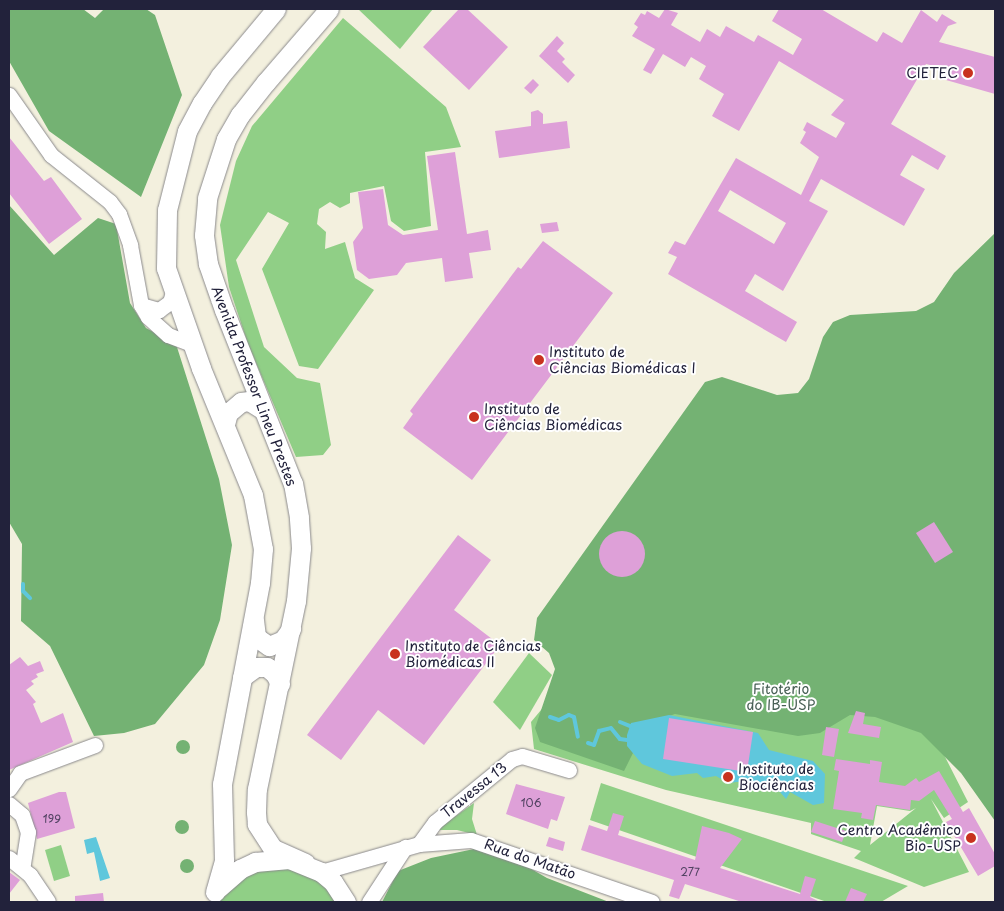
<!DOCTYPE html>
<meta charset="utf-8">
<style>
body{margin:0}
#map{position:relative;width:1004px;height:911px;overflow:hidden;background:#f3f0de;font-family:"Playpen Sans",sans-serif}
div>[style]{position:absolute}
.green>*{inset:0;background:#90cf86}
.forest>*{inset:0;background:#74b273}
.round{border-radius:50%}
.water>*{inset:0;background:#5fc7dc}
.stream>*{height:4px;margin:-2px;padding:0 2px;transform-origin:2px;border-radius:2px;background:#5fc7dc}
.building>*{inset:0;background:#dea0d8}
.roads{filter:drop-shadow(0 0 1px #8a898c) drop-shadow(0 0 1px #8a898c)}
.minor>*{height:15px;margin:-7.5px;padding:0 7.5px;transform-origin:7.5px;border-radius:7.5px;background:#fff}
.major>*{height:19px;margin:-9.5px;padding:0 9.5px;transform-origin:9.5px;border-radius:9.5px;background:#fff}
.dots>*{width:14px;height:14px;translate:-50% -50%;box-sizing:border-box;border:2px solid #fff;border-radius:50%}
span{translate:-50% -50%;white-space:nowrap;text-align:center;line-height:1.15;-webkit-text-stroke:4px #fff;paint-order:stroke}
.number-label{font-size:11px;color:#514262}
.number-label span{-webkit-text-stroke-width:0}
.poi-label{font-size:14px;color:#22223b}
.right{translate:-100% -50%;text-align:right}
.left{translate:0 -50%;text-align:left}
.street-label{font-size:14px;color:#22223b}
.park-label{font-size:14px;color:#485f55}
.frame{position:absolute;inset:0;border:10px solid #22223b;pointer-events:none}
</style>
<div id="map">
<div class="green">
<i style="clip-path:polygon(358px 9px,433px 9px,400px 49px)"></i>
<i style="clip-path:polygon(343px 18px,446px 107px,461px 147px,425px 152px,431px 226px,404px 231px,391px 221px,384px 186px,350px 193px,350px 203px,340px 208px,330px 202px,319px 209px,317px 224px,326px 232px,325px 249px,345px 242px,355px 278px,374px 290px,318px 369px,299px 366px,262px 269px,289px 223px,268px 212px,236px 260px,264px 347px,297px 378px,320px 383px,331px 445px,323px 455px,296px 457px,248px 344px,229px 287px,220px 225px,236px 161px,252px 126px)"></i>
<i style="clip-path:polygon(529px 653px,552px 675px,520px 730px,493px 702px)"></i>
<i style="clip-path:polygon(evenodd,911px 690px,968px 802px,944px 818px,931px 799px,969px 872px,924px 887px,854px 858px,861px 851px,811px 834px,811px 823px,666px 790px,534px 749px,531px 722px,551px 698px,911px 690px,877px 806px,910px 811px,916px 808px,870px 845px,877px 806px)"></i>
<i style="clip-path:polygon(601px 783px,908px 886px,881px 902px,827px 902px,590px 820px)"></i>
<i style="clip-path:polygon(474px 803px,472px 819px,477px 835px,457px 830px,436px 830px)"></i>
<i style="clip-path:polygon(61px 845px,70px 876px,54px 881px,45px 850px)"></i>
<i style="clip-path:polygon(284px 864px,323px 881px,338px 902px,217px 902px,227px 887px,243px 874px)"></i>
</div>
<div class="forest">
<i style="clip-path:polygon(9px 9px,83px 9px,95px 18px,104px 9px,146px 9px,155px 15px,182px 95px,141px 197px,49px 131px,9px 61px)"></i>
<i style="clip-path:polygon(9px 205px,54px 255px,98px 218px,116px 224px,130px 303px,146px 328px,176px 344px,219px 479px,232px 545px,220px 620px,204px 665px,155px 724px,124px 733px,94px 736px,50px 646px,21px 621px,22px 544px,9px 522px)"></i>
<i style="clip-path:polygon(995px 233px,995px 821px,961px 773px,921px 733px,875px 717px,850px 715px,820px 733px,798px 736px,675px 714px,648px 723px,624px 771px,540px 742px,535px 728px,555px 669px,549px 653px,534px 640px,537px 618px,705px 382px,722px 377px,777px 395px,798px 393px,809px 379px,823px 337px,833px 322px,850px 315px,916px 311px,934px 302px,954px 273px)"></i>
<i class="round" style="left:176px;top:740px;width:14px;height:14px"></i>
<i class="round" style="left:175px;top:820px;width:14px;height:14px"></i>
<i style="clip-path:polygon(474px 849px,514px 859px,547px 878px,609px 902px,382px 902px,398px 871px,431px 858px)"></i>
<i class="round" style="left:180px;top:859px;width:14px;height:14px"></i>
</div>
<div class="water">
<i style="clip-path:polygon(669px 715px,758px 733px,769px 750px,813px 761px,825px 774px,824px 803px,813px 805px,790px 792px,786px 799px,780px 792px,746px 781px,728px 783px,716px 776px,703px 778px,697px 773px,672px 776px,642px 764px,627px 746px,627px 735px,631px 723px)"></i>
<i style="clip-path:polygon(96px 837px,110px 878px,100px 881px,94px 852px,87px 854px,84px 840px)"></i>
</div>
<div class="stream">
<i style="left:23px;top:584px;width:7px;rotate:90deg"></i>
<i style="left:23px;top:591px;width:10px;rotate:45deg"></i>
<i style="left:550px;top:717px;width:9px;rotate:18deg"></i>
<i style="left:559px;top:720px;width:11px;rotate:-27deg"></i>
<i style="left:569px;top:715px;width:5px;rotate:22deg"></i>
<i style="left:574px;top:717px;width:20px;rotate:79deg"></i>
<i style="left:620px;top:722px;width:11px;rotate:22deg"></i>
<i style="left:588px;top:743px;width:6px;rotate:18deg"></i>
<i style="left:594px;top:745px;width:15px;rotate:-70deg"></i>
<i style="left:599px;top:731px;width:12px;rotate:-14deg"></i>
<i style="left:611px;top:728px;width:14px;rotate:51deg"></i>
<i style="left:620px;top:739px;width:7px;rotate:8deg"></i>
</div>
<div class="building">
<i style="clip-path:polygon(459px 9px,467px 9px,508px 47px,469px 90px,423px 47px)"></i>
<i style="clip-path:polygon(evenodd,665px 9px,678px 13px,671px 25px,700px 42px,707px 29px,720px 37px,726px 26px,754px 42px,758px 35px,793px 55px,802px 39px,772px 21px,779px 9px,821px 9px,877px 42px,883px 32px,902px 43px,921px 10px,937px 22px,942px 14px,957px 23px,948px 26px,939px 42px,995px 57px,995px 94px,939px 78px,942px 68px,926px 64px,891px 124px,946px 156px,938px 170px,912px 155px,900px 175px,925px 189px,904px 226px,821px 179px,809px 201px,828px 211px,783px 291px,755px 274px,745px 291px,797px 322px,786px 342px,668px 274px,677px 257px,668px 253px,675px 241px,685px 245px,736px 158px,801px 195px,819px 157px,800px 143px,806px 132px,803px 130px,807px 122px,836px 138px,845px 123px,831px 115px,844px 100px,779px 61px,739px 131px,712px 116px,724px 94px,699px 79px,706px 66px,691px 57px,685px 67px,663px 54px,651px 74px,643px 70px,655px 49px,632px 36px,638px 27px,634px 24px,641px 13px,645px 15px,647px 11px,659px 18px,665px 9px,730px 190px,786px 223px,774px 244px,718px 211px,730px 190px)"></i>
<i style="clip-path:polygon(557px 36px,564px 43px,557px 51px,565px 59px,562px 62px,575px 75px,568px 83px,539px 56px)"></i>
<i style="clip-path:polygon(533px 79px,539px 85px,531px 94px,524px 88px)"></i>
<i style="clip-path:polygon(538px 110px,543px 114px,543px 124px,567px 121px,570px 148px,499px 158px,495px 131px,531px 126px,531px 112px)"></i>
<i style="clip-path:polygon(9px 137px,44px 181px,51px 177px,82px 219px,49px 244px,9px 193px)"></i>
<i style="clip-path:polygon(455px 152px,467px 234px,488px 230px,491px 250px,469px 253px,473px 278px,445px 282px,442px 258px,406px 263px,397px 275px,369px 279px,357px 270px,353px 242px,363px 228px,358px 192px,383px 189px,388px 225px,403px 235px,438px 230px,427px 156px)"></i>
<i style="clip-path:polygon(557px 222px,559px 231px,542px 233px,540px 224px)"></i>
<i style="clip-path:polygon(543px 241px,613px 293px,472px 480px,403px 428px,413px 414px,410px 411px,518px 267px,521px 269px)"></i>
<i style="clip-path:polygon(934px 522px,953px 552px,935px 563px,916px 533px)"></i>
<i class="round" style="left:599px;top:531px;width:46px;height:46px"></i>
<i style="clip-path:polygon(458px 535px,491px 560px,454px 610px,500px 645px,424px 745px,378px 710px,341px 760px,307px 735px)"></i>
<i style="clip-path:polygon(20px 657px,28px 666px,40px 661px,44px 671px,36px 674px,38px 677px,31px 681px,34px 684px,26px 690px,36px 702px,33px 704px,41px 723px,63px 713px,73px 742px,9px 770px,9px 665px)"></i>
<i style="clip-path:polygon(856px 711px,865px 713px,863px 724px,881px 727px,879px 738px,848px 733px)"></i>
<i style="clip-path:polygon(669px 718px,753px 732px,747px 772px,663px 759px)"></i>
<i style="clip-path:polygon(826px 727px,839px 729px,834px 757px,822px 755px)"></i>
<i style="clip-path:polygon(836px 759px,870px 764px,870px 760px,882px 762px,879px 782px,905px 786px,916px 778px,919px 782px,939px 771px,963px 812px,969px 808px,995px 854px,995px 866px,978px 876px,946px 822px,952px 819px,934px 790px,919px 801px,911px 800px,910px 810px,876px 805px,873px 820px,861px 818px,862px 813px,833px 809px,839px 771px,834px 770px)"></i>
<i style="clip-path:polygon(516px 784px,565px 797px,557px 821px,551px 819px,548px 829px,506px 814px)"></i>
<i style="clip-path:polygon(59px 792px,66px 792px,75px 828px,37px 839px,28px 803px)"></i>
<i style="clip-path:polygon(613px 813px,624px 816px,618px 835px,695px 860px,702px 826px,729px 833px,742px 839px,720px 868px,800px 894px,805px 876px,816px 879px,810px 897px,820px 902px,742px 902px,685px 884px,679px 899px,669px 896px,674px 880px,581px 850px,589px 825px,607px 831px)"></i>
<i style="clip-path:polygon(815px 821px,846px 831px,842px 842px,811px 832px)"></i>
<i style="clip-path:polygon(549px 837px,565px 842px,563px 851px,546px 846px)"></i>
<i style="clip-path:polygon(9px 872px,20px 880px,9px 894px)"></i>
<i style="clip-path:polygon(851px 888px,867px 894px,863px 902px,845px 902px)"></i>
<i style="clip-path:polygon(103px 893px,104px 902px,75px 902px,75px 896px)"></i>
</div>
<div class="roads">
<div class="minor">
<i style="left:9px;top:95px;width:73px;rotate:55deg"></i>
<i style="left:51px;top:155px;width:75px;rotate:38.5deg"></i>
<i style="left:110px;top:202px;width:15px;rotate:53deg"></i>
<i style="left:119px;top:214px;width:33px;rotate:70deg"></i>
<i style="left:130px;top:245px;width:61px;rotate:79.6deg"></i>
<i style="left:141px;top:305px;width:14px;rotate:60deg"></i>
<i style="left:148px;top:317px;width:27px;rotate:42deg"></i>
<i style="left:168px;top:335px;width:26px;rotate:21deg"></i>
<i style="left:141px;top:305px;width:19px;rotate:16deg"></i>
<i style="left:159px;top:310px;width:14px;rotate:-36deg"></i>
<i style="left:170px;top:302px;width:10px;rotate:-73deg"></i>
<i style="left:9px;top:789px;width:19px;rotate:-55deg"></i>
<i style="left:20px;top:773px;width:80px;rotate:-20.5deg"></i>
<i style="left:9px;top:804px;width:17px;rotate:40deg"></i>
<i style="left:22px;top:815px;width:18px;rotate:71deg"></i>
<i style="left:28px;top:832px;width:36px;rotate:99deg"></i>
<i style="left:419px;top:844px;width:27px;rotate:-54deg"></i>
<i style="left:435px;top:822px;width:99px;rotate:-39.3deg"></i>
<i style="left:512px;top:759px;width:10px;rotate:-17deg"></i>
<i style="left:522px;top:756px;width:49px;rotate:16.6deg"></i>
<i style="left:9px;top:858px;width:27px;rotate:39deg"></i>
<i style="left:30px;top:875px;width:32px;rotate:56deg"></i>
<i style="left:321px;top:872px;width:102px;rotate:-15.9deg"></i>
<i style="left:419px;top:844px;width:52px;rotate:-4.4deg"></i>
<i style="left:471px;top:840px;width:191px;rotate:18.9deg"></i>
<i style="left:369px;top:902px;width:66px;rotate:-56.8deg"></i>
</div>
<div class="major">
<i style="left:225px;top:424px;width:11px;rotate:-75deg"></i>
<i style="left:228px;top:413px;width:17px;rotate:-40deg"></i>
<i style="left:241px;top:402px;width:8px;rotate:-7deg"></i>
<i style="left:249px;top:401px;width:15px;rotate:32deg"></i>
<i style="left:254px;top:620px;width:17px;rotate:83deg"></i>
<i style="left:256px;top:637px;width:16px;rotate:35deg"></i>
<i style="left:269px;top:646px;width:15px;rotate:-23deg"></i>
<i style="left:283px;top:640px;width:14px;rotate:-54deg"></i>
<i style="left:242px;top:677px;width:17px;rotate:-36deg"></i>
<i style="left:256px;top:667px;width:11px"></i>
<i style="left:267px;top:667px;width:11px;rotate:41deg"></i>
<i style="left:275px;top:674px;width:11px;rotate:63deg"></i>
<i style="left:305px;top:863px;width:35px;rotate:-156deg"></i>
<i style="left:273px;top:849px;width:30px;rotate:-123deg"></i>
<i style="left:257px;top:824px;width:12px;rotate:-95deg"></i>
<i style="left:256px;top:812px;width:23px;rotate:-88deg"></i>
<i style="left:257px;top:789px;width:192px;rotate:-78.3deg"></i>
<i style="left:296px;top:601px;width:53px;rotate:-84.6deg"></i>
<i style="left:301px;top:548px;width:31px;rotate:-94deg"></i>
<i style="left:299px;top:517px;width:34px;rotate:-100deg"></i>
<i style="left:293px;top:484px;width:187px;rotate:-111.6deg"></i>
<i style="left:224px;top:310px;width:49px;rotate:-109.2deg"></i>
<i style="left:208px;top:264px;width:29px;rotate:-98deg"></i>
<i style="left:204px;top:235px;width:37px;rotate:-85deg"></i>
<i style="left:207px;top:198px;width:62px;rotate:-72.1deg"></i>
<i style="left:226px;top:139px;width:28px;rotate:-60deg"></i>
<i style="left:240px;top:115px;width:42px;rotate:-51.8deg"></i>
<i style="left:266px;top:82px;width:96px;rotate:-49.2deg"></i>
<i style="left:216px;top:890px;width:32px;rotate:-41deg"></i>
<i style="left:240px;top:869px;width:17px;rotate:-25deg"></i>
<i style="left:255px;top:862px;width:34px;rotate:-5deg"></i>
<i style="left:289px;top:859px;width:35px;rotate:22deg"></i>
<i style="left:321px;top:872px;width:16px;rotate:40deg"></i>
<i style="left:333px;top:882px;width:24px;rotate:57deg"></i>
<i style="left:215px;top:892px;width:33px;rotate:-74deg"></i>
<i style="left:224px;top:860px;width:76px;rotate:-91.5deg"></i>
<i style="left:222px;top:784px;width:205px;rotate:-79.3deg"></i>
<i style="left:260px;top:583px;width:34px;rotate:-85deg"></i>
<i style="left:263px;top:549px;width:55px;rotate:-100.5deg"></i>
<i style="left:253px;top:495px;width:137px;rotate:-112.3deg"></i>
<i style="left:201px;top:368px;width:106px;rotate:-109.3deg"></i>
<i style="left:166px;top:268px;width:58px;rotate:-89deg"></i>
<i style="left:167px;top:210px;width:81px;rotate:-75.8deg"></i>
<i style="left:187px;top:131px;width:32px;rotate:-62deg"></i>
<i style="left:202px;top:103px;width:32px;rotate:-56deg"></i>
<i style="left:220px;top:76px;width:87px;rotate:-50.1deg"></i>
</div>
</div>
<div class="dots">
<i style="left:968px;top:73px;background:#c8321e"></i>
<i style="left:539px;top:360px;background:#c8321e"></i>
<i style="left:474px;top:417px;background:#c8321e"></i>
<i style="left:395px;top:654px;background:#c8321e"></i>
<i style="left:728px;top:777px;background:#c8321e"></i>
<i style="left:971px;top:838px;background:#c8321e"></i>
</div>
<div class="number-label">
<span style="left:531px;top:803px">106</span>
<span style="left:52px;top:819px">199</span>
<span style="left:690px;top:872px">277</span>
</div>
<div class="poi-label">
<span class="right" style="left:958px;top:73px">CIETEC</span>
<span class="left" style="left:549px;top:360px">Instituto de<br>Ciências Biomédicas I</span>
<span class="left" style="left:484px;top:417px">Instituto de<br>Ciências Biomédicas</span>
<span class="left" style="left:405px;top:654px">Instituto de Ciências<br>Biomédicas II</span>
<span class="left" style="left:738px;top:777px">Instituto de<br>Biociências</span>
<span class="right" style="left:961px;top:838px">Centro Acadêmico<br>Bio-USP</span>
</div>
<div class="street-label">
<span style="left:254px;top:386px;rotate:69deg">Avenida Professor Lineu Prestes</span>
<span style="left:474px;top:790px;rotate:-39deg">Travessa 13</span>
<span style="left:530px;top:859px;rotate:19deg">Rua do Matão</span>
</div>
<div class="park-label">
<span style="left:781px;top:697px">Fitotério<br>do IB-USP</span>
</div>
<div class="frame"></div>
</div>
